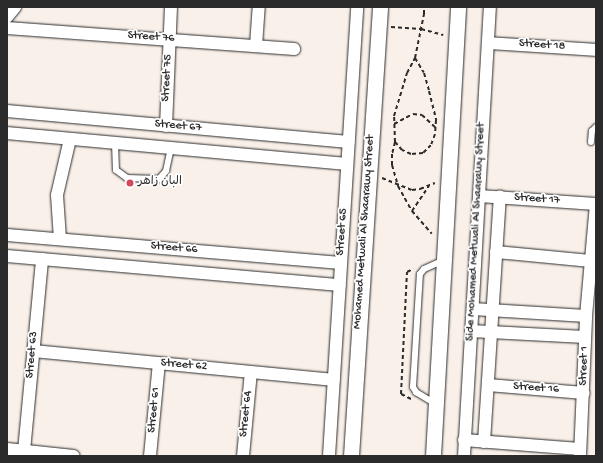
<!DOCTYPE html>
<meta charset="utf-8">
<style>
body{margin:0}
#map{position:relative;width:603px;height:463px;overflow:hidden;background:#f9f0e9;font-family:"Gochi Hand","Playpen Sans Arabic",sans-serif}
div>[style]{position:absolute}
.path>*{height:2px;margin-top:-1px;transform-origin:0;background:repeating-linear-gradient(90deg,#2b2b2b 0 4px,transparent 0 7px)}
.roads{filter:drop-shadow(0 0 1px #2b2b2b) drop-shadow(0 0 1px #2b2b2b)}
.service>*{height:6px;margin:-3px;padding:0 3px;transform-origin:3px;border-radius:3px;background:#fff}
.minor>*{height:12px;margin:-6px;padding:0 6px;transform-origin:6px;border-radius:6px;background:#fff}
.tertiary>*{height:15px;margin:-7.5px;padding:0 7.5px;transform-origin:7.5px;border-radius:7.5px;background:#fff}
.dots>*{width:11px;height:11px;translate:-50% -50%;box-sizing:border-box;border:2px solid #fff;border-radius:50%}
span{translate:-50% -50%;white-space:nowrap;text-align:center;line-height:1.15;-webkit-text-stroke:3.5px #fff;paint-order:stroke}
.street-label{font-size:12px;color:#2b2b2b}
.poi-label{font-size:12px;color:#2b2b2b}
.left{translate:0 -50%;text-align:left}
.frame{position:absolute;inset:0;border:8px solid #2b2b2b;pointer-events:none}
</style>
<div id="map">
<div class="path">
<i style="left:391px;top:27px;width:30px;rotate:4deg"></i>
<i style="left:421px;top:29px;width:23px;rotate:15deg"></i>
<i style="left:415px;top:58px;width:17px;rotate:59deg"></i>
<i style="left:424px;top:73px;width:19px;rotate:74deg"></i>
<i style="left:429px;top:91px;width:30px;rotate:76deg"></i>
<i style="left:436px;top:120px;width:14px;rotate:94deg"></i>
<i style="left:435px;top:134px;width:12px;rotate:110deg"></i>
<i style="left:431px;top:145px;width:11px;rotate:135deg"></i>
<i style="left:423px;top:153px;width:12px;rotate:175deg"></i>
<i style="left:411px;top:154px;width:10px;rotate:-156deg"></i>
<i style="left:402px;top:150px;width:11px;rotate:-131deg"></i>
<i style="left:395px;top:142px;width:26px;rotate:-92deg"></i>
<i style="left:394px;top:116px;width:45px;rotate:-73.2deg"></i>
<i style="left:407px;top:73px;width:17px;rotate:-62deg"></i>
<i style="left:415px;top:58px;width:45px;rotate:-78.4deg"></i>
<i style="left:424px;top:14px;width:7px;rotate:-90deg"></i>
<i style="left:394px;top:124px;width:21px;rotate:-28deg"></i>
<i style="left:413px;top:114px;width:9px;rotate:6deg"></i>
<i style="left:422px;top:115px;width:18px;rotate:43deg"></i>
<i style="left:395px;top:142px;width:12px;rotate:104deg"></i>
<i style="left:392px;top:154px;width:11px;rotate:90deg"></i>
<i style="left:392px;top:165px;width:22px;rotate:74deg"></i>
<i style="left:398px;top:186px;width:29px;rotate:61deg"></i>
<i style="left:412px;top:211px;width:30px;rotate:49deg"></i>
<i style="left:382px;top:178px;width:32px;rotate:22deg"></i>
<i style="left:412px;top:190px;width:8px;rotate:-7deg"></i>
<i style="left:420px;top:189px;width:16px;rotate:-22deg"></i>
<i style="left:412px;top:211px;width:30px;rotate:-56deg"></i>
<i style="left:411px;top:399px;width:11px;rotate:-153deg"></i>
<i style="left:401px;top:394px;width:122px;rotate:-87.2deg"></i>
<i style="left:407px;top:272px;width:7px;rotate:-27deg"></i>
</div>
<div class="roads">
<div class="service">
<i style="left:591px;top:142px;width:11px;rotate:-85deg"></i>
<i style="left:592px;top:131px;width:6px;rotate:-45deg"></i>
<i style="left:115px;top:143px;width:27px;rotate:88deg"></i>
<i style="left:116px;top:170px;width:14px;rotate:36deg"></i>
<i style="left:127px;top:178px;width:32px;rotate:2deg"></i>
<i style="left:159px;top:179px;width:11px;rotate:-49deg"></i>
<i style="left:166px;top:171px;width:24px;rotate:-78deg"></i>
<i style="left:434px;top:403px;width:21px;rotate:-149deg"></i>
<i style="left:416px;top:392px;width:6px;rotate:-121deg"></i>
<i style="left:413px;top:387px;width:113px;rotate:-86.5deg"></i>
<i style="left:420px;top:274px;width:6px;rotate:-51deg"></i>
<i style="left:424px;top:269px;width:22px;rotate:-24deg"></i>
</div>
<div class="minor">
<i style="left:7px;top:17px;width:13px;rotate:-51deg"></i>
<i style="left:7px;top:28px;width:288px;rotate:4.2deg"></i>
<i style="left:488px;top:43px;width:108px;rotate:3.7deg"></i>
<i style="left:256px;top:46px;width:39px;rotate:-86deg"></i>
<i style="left:7px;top:111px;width:343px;rotate:5.2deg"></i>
<i style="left:166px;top:126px;width:119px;rotate:-87.6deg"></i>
<i style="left:7px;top:133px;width:341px;rotate:5.2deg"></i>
<i style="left:479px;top:196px;width:117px;rotate:3.9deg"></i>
<i style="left:7px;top:235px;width:335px;rotate:4.8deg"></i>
<i style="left:60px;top:239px;width:44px;rotate:-93.9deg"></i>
<i style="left:57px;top:195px;width:57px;rotate:-76.9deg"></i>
<i style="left:496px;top:252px;width:95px;rotate:5.4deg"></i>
<i style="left:7px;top:256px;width:334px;rotate:5deg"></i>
<i style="left:473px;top:309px;width:113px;rotate:3.5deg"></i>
<i style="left:471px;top:331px;width:114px;rotate:3deg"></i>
<i style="left:34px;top:351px;width:301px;rotate:5.5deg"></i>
<i style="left:488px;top:385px;width:96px;rotate:4.8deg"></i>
<i style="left:464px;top:440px;width:116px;rotate:4.4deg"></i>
<i style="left:484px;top:442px;width:246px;rotate:-86.3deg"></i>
<i style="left:7px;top:449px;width:67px;rotate:6deg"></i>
<i style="left:24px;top:451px;width:193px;rotate:-84.6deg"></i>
<i style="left:150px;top:456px;width:93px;rotate:-84.5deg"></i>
<i style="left:243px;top:456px;width:84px;rotate:-84.6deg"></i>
<i style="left:329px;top:456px;width:450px;rotate:-86.4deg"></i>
<i style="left:464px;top:456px;width:450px;rotate:-86.7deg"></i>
<i style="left:580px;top:456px;width:140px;rotate:-87.5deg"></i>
<i style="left:586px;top:316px;width:112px;rotate:-84.9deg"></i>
</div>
<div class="tertiary">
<i style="left:351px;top:456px;width:450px;rotate:-86.3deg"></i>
<i style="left:433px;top:456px;width:450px;rotate:-86.8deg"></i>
</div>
</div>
<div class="dots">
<i style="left:130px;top:183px;background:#d1495b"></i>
</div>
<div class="street-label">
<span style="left:151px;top:38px;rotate:4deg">Street 76</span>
<span style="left:542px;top:46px;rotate:4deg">Street 18</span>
<span style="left:168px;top:78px;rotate:-87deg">Street 75</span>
<span style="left:178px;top:127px;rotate:5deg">Street 67</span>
<span style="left:537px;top:200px;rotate:4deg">Street 17</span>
<span style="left:343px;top:232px;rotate:-86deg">Street 65</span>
<span style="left:365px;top:232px;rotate:-86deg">Mohamed Metwali Al Shaarawy Street</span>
<span style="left:477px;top:232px;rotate:-87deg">Side Mohamed Metwali Al Shaarawy Street</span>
<span style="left:174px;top:249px;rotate:5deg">Street 66</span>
<span style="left:33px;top:355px;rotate:-85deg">Street 63</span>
<span style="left:184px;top:366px;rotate:5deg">Street 62</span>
<span style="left:585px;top:366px;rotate:-88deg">Street 1</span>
<span style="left:536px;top:389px;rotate:4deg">Street 16</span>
<span style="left:155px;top:410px;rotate:-85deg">Street 61</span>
<span style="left:247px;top:414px;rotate:-84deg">Street 64</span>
</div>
<div class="poi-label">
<span class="left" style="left:138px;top:183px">البان زاهر</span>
</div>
<div class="frame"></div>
</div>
